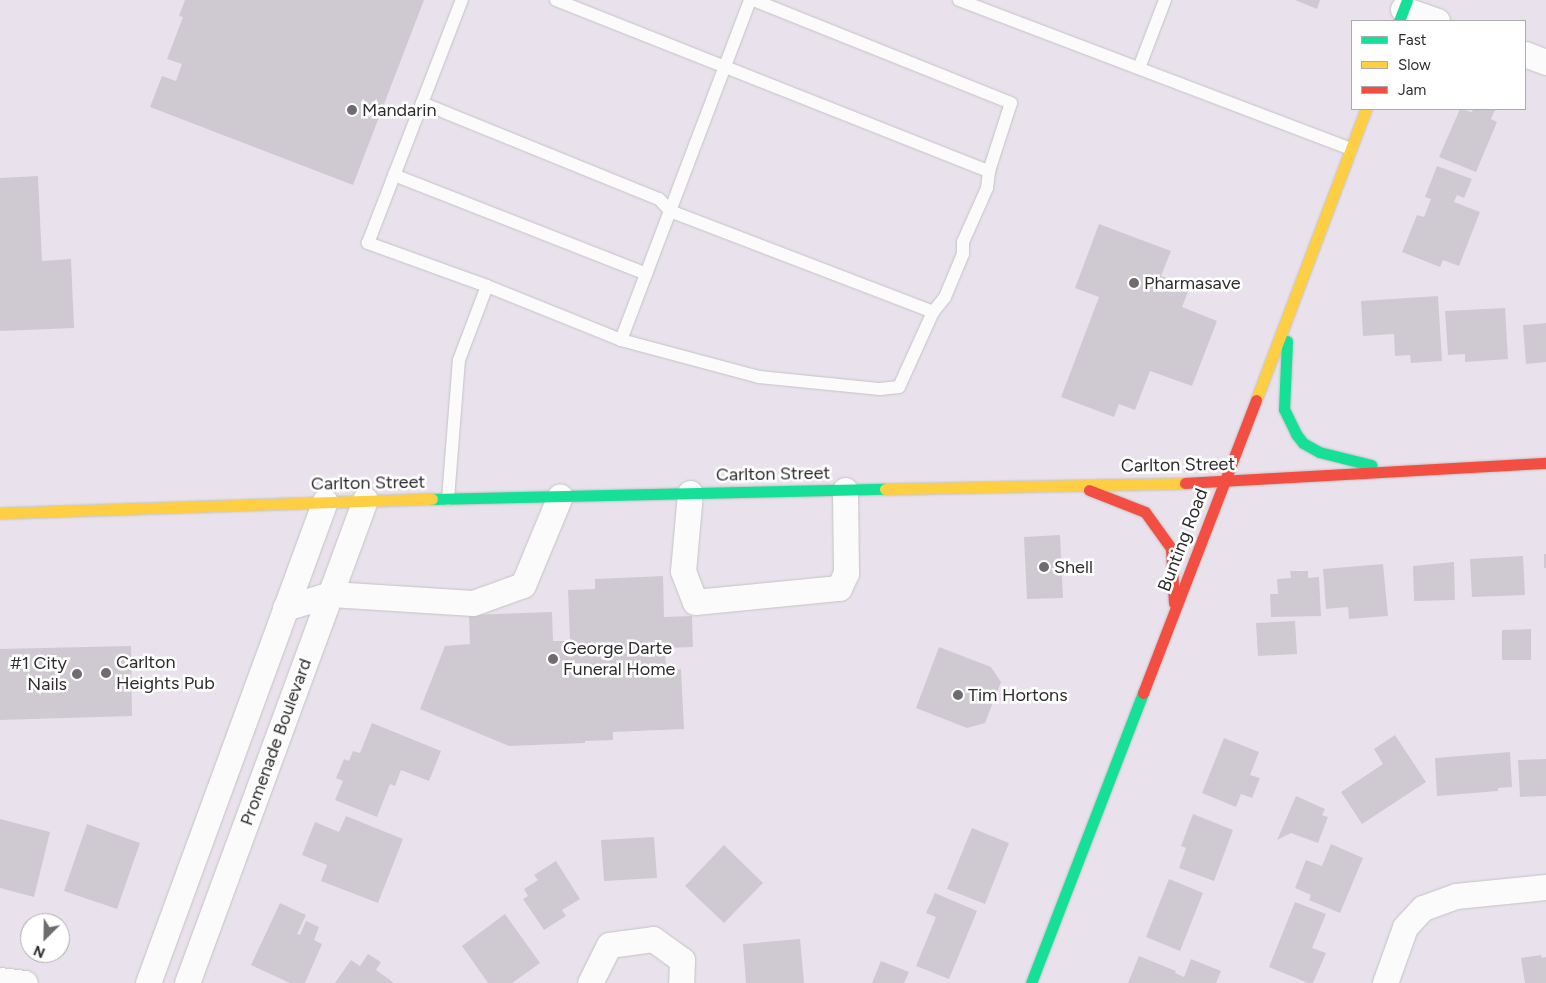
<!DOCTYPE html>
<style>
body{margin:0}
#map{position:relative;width:1546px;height:983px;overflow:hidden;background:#e9e2ec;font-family:Figtree,sans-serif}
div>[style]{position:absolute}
.building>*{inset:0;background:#cfcad1}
.roads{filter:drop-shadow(0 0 1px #c4c3c5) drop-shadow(0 0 1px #c4c3c5)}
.lane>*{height:12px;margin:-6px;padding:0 6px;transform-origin:6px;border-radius:6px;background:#fcfbfc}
.street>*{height:25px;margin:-12.5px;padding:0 12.5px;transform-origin:12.5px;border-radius:12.5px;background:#fcfbfc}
.fast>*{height:11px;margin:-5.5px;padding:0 5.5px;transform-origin:5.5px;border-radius:5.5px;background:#16e098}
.slow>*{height:11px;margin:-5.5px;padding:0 5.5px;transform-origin:5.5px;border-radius:5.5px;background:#ffcf43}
.jam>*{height:11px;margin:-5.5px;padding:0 5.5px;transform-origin:5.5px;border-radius:5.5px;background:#f24e42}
.dots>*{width:14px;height:14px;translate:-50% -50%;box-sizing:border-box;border:2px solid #fff;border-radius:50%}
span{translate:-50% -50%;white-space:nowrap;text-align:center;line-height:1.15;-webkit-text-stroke:5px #fff;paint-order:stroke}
.poi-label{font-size:18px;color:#2d2d2d}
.left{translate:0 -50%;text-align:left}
.right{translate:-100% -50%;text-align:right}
.street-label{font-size:18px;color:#2d2d2d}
.legend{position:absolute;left:1351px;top:20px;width:175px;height:90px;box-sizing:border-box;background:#fff;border:1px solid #ababab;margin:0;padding:6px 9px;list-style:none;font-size:15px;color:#2d2d2d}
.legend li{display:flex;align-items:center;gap:10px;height:25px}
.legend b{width:25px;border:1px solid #ababab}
.north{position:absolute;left:20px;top:913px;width:50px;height:50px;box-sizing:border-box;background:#fff;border:1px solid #ababab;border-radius:50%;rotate:203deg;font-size:14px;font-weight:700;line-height:20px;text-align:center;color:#2d2d2d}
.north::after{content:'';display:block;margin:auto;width:18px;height:22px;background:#6f6c70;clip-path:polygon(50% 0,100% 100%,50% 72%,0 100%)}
</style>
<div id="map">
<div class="building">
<i style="clip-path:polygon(185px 0,424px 0,353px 185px,150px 107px,162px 76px,176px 81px,182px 64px,167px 59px,183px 17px,179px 16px)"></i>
<i style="clip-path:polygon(1295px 0,1320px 0,1317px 9px)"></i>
<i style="clip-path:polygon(1460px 109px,1472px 112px,1473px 109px,1495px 110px,1491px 119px,1497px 122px,1476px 172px,1439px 157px)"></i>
<i style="clip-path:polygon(1437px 166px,1472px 179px,1464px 198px,1457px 195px,1454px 202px,1480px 212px,1459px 266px,1443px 260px,1440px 267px,1402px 252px,1417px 215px,1424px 217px,1431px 199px,1425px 197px)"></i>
<i style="clip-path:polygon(38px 176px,42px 261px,71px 259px,74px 328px,0 331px,0 178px)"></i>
<i style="clip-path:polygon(1099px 224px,1171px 251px,1161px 276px,1190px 287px,1182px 307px,1217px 321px,1192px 386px,1150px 371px,1135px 410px,1119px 404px,1114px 417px,1061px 397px,1099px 297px,1075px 288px)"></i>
<i style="clip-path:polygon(1438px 296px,1442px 361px,1411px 363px,1410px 355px,1395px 356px,1394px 334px,1363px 336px,1361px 301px)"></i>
<i style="clip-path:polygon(1505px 308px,1508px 359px,1465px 362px,1465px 354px,1448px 355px,1445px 311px)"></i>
<i style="clip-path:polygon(1546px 323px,1546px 362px,1526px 364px,1523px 325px)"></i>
<i style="clip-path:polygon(1060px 535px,1063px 598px,1027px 599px,1024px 537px)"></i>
<i style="clip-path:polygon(1544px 554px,1546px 554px,1546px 568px,1544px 568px)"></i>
<i style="clip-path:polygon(1523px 556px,1525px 595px,1472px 597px,1470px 559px)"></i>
<i style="clip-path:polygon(1454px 562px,1455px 600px,1414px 601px,1413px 566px)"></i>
<i style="clip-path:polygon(1383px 564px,1388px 616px,1349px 619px,1348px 607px,1326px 609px,1323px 569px)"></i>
<i style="clip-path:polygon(1290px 571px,1308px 571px,1308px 578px,1319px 577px,1321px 616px,1271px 617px,1270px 594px,1278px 594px,1277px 579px,1291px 578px)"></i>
<i style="clip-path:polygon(663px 576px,664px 617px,692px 616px,693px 647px,665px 648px,666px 670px,681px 669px,684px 729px,613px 732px,613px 740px,585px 741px,585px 743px,509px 746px,420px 709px,445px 646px,470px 644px,469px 615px,552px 612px,553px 641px,570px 641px,568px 590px,595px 589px,595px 579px)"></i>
<i style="clip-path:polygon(1295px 621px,1297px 654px,1258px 656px,1256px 623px)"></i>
<i style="clip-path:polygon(1531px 629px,1531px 660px,1502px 660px,1502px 630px)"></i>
<i style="clip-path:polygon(131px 646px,132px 716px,0 720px,0 649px)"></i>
<i style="clip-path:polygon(939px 647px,991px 667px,1001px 682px,985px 723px,967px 728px,916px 708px)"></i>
<i style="clip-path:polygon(372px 723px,441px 751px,429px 781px,401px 770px,395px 786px,390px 784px,377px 817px,335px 800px,343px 781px,336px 778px,344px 759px,349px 761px,353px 751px,360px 753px)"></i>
<i style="clip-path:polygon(1395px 735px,1426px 782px,1362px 824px,1341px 792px,1383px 764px,1374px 749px)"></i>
<i style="clip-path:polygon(1224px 738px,1259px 752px,1250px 775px,1260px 778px,1252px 798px,1241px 794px,1236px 807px,1202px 793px)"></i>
<i style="clip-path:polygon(1510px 752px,1512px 787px,1498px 788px,1498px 791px,1437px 796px,1435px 758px)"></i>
<i style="clip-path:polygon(1546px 759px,1546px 796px,1520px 797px,1518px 760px)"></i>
<i style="clip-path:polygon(1296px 796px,1325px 809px,1322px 815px,1328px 817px,1318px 843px,1291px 833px,1277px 840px)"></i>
<i style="clip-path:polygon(1193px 814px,1233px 830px,1214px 881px,1179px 868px,1186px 848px,1181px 846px)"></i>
<i style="clip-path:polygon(346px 816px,403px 839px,378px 903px,321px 881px,327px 865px,302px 855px,315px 822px,339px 832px)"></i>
<i style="clip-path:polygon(0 819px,50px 832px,34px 897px,0 888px)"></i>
<i style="clip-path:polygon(87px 824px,140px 843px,117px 909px,64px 891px)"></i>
<i style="clip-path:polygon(972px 828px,1009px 843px,985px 904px,947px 889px)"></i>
<i style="clip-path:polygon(654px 837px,657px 878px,604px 881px,601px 840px)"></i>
<i style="clip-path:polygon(1331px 844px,1363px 858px,1340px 913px,1309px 900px,1311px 895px,1295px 888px,1306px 860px,1322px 866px)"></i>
<i style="clip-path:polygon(724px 845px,763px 883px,724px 923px,685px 886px)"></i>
<i style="clip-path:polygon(556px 861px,580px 899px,562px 910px,566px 916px,544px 930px,523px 899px,528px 896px,524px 889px,538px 880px,534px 875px)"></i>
<i style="clip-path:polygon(1169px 879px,1203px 893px,1180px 951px,1146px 937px)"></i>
<i style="clip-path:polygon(935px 893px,977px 911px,949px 979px,916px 966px,936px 917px,926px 913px)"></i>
<i style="clip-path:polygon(1295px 902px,1326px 914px,1312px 948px,1326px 953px,1313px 983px,1308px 983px,1269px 967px)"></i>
<i style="clip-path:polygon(280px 903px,306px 915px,297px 934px,300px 935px,306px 921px,319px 927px,314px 940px,322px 944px,305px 983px,290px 983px,251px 965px)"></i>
<i style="clip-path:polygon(505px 914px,540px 963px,512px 983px,488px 983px,462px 946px)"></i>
<i style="clip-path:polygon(800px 939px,804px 983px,746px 983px,743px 944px)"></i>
<i style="clip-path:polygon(368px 954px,381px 962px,376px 970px,394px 983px,335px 983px,351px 960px,360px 966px)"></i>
<i style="clip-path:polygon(1541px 955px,1542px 958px,1546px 957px,1546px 983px,1525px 983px,1521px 958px)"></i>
<i style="clip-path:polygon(1139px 956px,1176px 971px,1175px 973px,1184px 977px,1191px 959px,1221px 971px,1216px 983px,1128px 983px)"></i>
<i style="clip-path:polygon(881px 961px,909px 972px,904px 983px,872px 983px)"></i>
</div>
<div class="roads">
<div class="lane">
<i style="left:556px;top:0;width:466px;rotate:21.6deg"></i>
<i style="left:959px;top:0;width:419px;rotate:20.8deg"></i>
<i style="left:1139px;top:68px;width:73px;rotate:-69.1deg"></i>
<i style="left:422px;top:103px;width:256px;rotate:22.1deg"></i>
<i style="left:659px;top:199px;width:16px;rotate:47deg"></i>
<i style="left:670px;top:211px;width:282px;rotate:21deg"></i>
<i style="left:394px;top:175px;width:271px;rotate:21.4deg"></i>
<i style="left:487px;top:286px;width:144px;rotate:21.9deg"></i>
<i style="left:621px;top:340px;width:364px;rotate:-69.2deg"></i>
<i style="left:621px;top:340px;width:143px;rotate:15deg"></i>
<i style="left:759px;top:377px;width:122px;rotate:5.7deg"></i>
<i style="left:880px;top:389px;width:19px;rotate:-6deg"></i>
<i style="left:899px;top:387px;width:82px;rotate:-65.6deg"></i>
<i style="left:933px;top:312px;width:19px;rotate:-51deg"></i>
<i style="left:945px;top:297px;width:47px;rotate:-67.3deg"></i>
<i style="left:963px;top:254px;width:12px;rotate:-90deg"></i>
<i style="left:963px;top:242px;width:59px;rotate:-66deg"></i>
<i style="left:987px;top:188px;width:17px;rotate:-83deg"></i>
<i style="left:989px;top:171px;width:71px;rotate:-72.1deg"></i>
<i style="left:1011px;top:103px;width:277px;rotate:-158.2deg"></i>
<i style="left:448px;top:499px;width:139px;rotate:-85.5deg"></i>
<i style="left:459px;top:360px;width:79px;rotate:-69.3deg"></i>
<i style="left:487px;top:286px;width:127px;rotate:-160.1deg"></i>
<i style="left:368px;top:243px;width:261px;rotate:-68.9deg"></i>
</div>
<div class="street">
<i style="left:1403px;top:9px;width:36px;rotate:19deg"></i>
<i style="left:1525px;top:54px;width:22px;rotate:21deg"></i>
<i style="left:690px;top:493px;width:78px;rotate:95.1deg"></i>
<i style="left:683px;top:571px;width:33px;rotate:69deg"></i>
<i style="left:695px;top:602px;width:145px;rotate:-5.6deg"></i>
<i style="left:839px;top:588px;width:17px;rotate:-65deg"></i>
<i style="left:846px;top:573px;width:83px;rotate:-90.7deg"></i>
<i style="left:285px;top:608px;width:48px;rotate:-16.9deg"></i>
<i style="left:331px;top:594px;width:142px;rotate:3.6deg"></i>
<i style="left:473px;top:603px;width:53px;rotate:-19.8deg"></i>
<i style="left:523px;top:585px;width:96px;rotate:-67.4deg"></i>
<i style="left:0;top:980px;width:25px;rotate:7deg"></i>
<i style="left:148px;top:983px;width:513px;rotate:-69.84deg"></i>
<i style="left:187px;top:983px;width:515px;rotate:-69.77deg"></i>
<i style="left:590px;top:983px;width:42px;rotate:-63.4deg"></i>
<i style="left:609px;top:945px;width:44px;rotate:-7.8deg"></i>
<i style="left:653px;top:939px;width:36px;rotate:36deg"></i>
<i style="left:682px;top:960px;width:23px;rotate:92deg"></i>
<i style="left:1385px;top:983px;width:59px;rotate:-70.3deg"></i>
<i style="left:1405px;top:927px;width:26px;rotate:-47deg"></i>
<i style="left:1423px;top:908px;width:35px;rotate:-20deg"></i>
<i style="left:1456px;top:896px;width:90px;rotate:-5.7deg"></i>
</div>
<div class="fast">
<i style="left:1399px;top:21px;width:22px;rotate:-69deg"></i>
<i style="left:1287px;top:341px;width:68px;rotate:92.5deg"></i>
<i style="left:1284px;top:409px;width:28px;rotate:64deg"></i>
<i style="left:1296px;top:434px;width:11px;rotate:52deg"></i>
<i style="left:1303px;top:443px;width:18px;rotate:29deg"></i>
<i style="left:1319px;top:452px;width:54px;rotate:14deg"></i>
<i style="left:432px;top:499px;width:453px;rotate:-1.3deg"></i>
<i style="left:1031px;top:983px;width:311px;rotate:-68.9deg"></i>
</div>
<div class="slow">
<i style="left:1256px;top:400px;width:311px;rotate:-69.3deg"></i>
<i style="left:885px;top:489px;width:300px;rotate:-1.1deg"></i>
<i style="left:0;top:513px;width:432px;rotate:-1.9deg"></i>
</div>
<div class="jam">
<i style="left:1185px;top:483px;width:362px;rotate:-3.2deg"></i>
<i style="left:1089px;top:490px;width:60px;rotate:21.4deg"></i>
<i style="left:1145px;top:512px;width:44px;rotate:54.2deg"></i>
<i style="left:1171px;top:548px;width:55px;rotate:86.9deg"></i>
<i style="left:1143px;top:693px;width:314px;rotate:-68.9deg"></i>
</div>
</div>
<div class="dots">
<i style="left:352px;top:110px;background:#6f6c70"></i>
<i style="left:1134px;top:283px;background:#6f6c70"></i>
<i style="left:1044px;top:567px;background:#6f6c70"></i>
<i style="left:553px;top:659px;background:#6f6c70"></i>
<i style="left:106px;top:673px;background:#6f6c70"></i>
<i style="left:77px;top:674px;background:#6f6c70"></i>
<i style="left:958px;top:695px;background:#6f6c70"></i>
</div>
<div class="poi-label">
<span class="left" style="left:362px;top:110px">Mandarin</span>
<span class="left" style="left:1144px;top:283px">Pharmasave</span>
<span class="left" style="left:1054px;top:567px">Shell</span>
<span class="left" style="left:563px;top:659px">George Darte<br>Funeral Home</span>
<span class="left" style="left:116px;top:673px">Carlton<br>Heights Pub</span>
<span class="right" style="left:67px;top:674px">#1 City<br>Nails</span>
<span class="left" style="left:968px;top:695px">Tim Hortons</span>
</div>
<div class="street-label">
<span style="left:1178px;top:465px;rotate:-1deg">Carlton Street</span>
<span style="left:773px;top:474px;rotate:-1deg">Carlton Street</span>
<span style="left:368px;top:483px;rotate:-1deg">Carlton Street</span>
<span style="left:1183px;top:540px;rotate:-69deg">Bunting Road</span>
<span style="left:276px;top:742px;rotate:-70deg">Promenade Boulevard</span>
</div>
<ul class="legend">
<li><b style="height:6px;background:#16e098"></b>Fast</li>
<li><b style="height:6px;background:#ffcf43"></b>Slow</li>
<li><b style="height:6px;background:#f24e42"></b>Jam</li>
</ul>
<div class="north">N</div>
</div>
